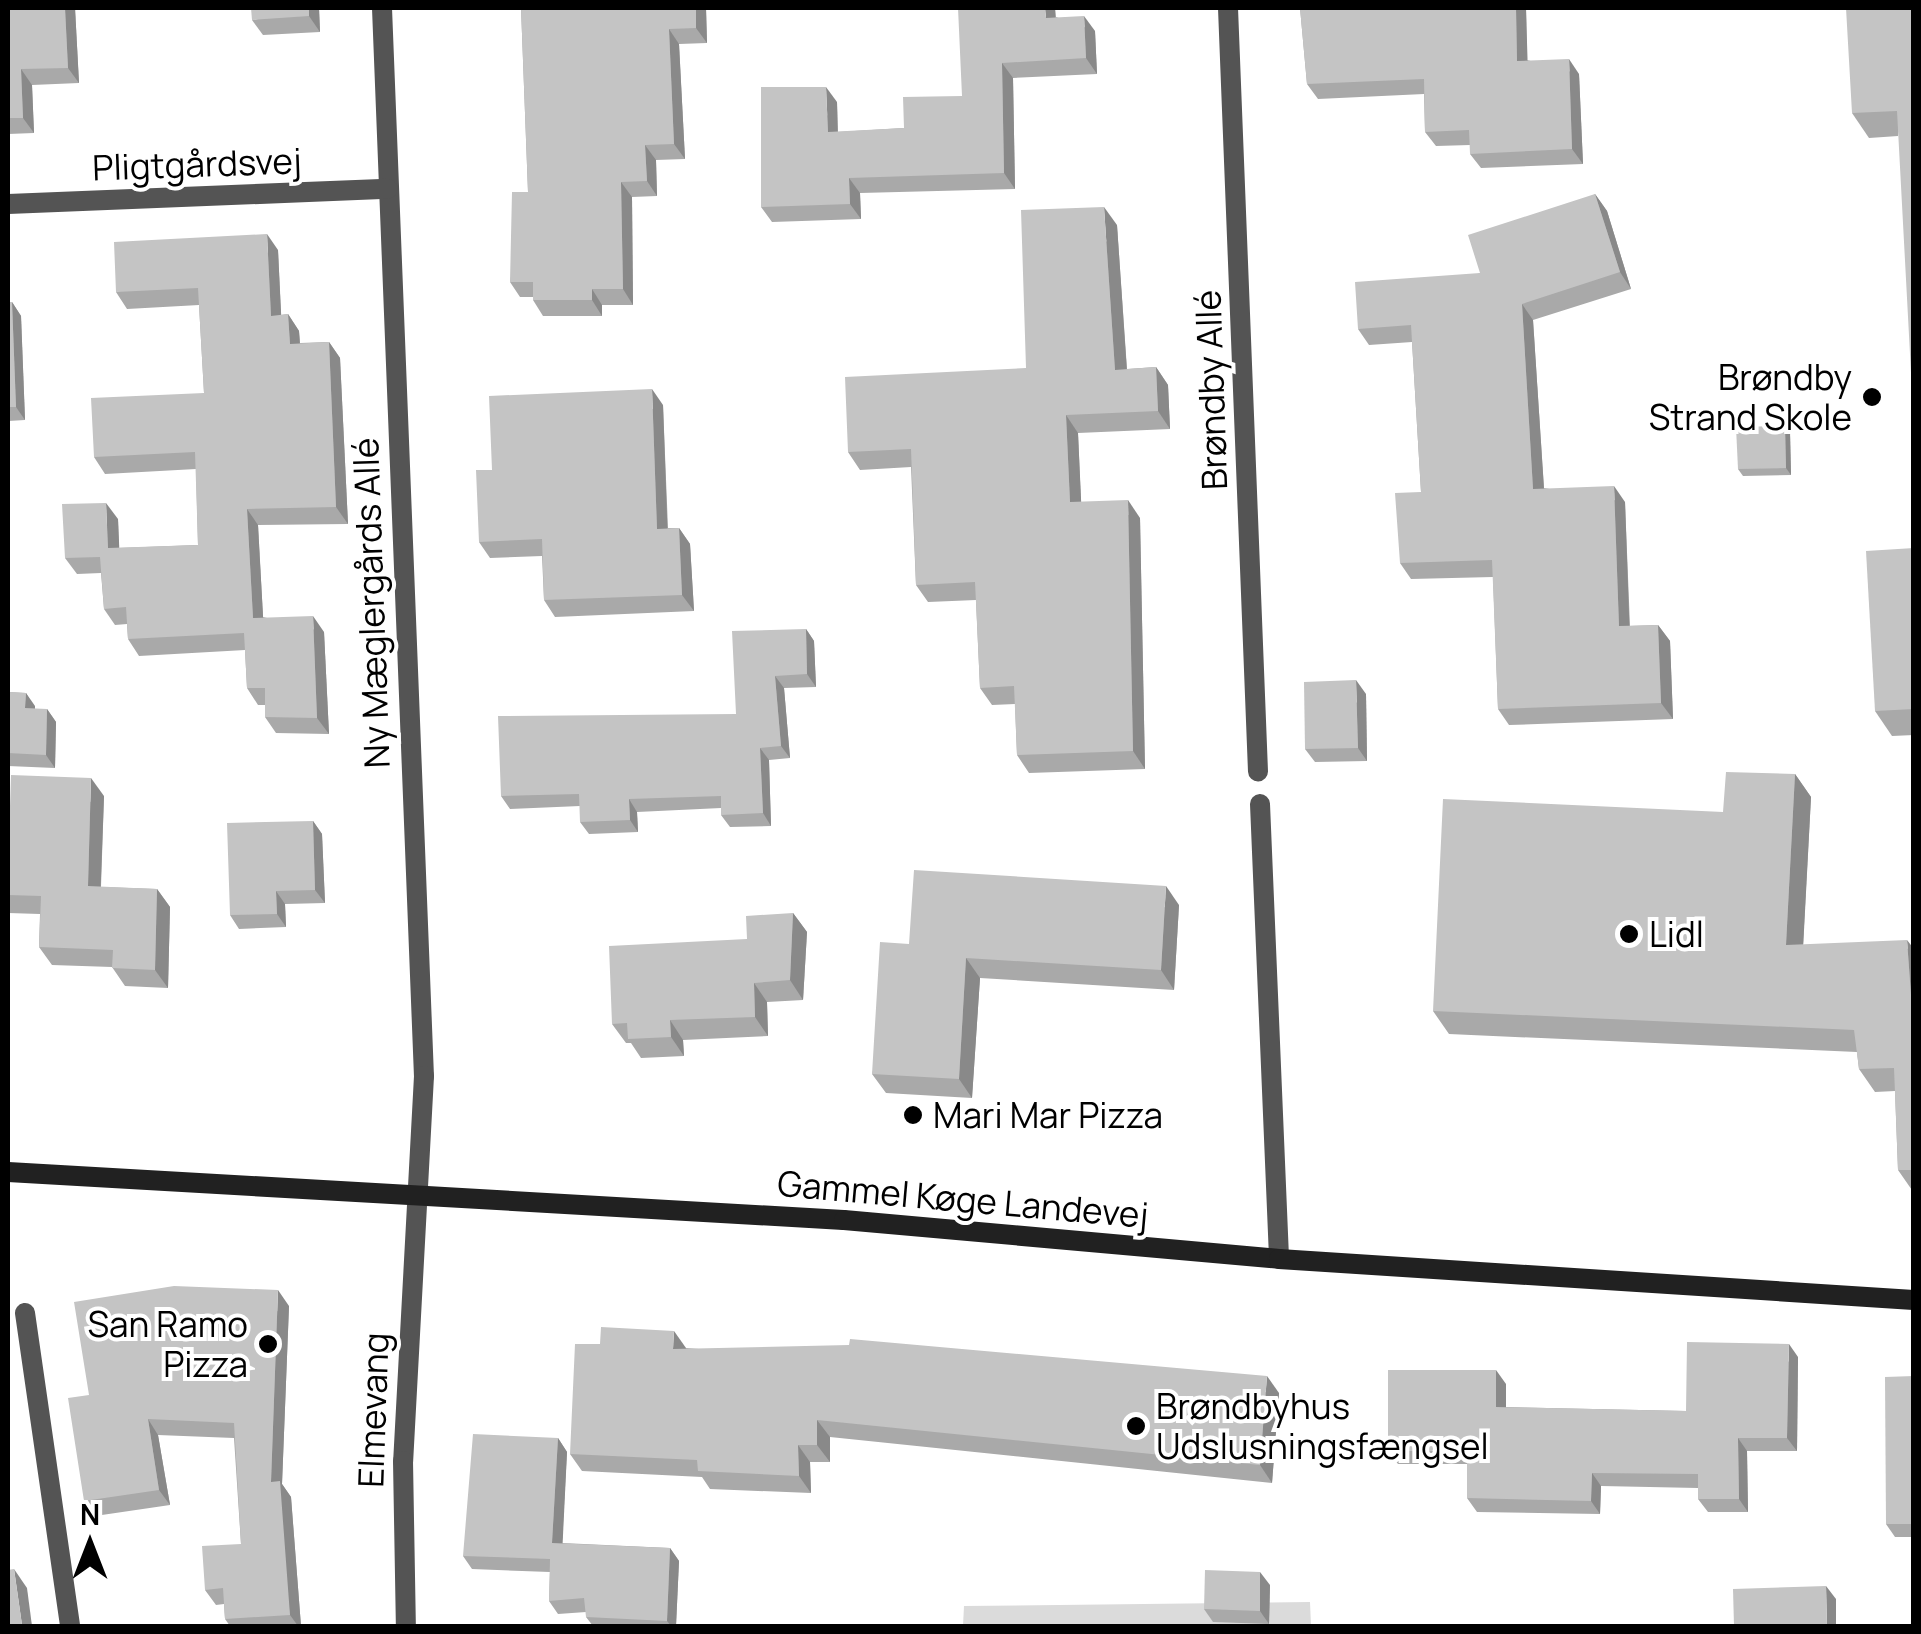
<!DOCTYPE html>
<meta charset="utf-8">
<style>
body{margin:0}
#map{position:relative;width:1921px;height:1634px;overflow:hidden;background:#fff;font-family:Manrope,sans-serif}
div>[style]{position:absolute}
.green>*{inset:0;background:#dbdbdb}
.street>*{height:20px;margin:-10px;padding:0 10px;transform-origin:10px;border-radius:10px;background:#545454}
.secondary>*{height:20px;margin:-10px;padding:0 10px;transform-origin:10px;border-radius:10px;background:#212121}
.wall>*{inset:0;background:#a9a9a9}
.shaded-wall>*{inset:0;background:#898989}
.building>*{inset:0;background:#c4c4c4}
.dots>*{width:28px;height:28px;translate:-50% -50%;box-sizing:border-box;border:5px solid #fff;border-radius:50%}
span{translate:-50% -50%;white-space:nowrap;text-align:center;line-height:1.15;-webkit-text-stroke:8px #fff;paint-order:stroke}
.street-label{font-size:35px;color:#000}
.poi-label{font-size:35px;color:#000}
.right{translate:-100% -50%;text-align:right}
.left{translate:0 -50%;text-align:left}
.frame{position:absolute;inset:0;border:10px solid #000;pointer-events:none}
.north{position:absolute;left:40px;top:1494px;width:100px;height:100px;-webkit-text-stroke:8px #fff;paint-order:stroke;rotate:0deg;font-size:28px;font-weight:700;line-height:40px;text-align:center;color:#000}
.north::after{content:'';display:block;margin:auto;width:35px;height:45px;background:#000;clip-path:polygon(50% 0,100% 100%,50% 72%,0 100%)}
</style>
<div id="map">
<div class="green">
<i style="clip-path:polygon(1310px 1602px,1311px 1626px,963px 1626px,964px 1606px)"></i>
</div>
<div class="street">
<i style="left:382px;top:8px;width:1069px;rotate:87.75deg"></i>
<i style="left:424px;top:1076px;width:386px;rotate:93.1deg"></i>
<i style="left:403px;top:1461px;width:165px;rotate:89deg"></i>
<i style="left:1228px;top:8px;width:764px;rotate:87.75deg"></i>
<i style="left:8px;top:204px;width:380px;rotate:-2.3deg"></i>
<i style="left:1260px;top:804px;width:455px;rotate:87.6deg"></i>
<i style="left:25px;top:1313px;width:316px;rotate:81.8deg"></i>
</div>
<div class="secondary">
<i style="left:8px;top:1172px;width:837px;rotate:3.29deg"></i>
<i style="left:844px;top:1220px;width:437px;rotate:5.1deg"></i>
<i style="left:1279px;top:1259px;width:636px;rotate:3.69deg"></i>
</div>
<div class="wall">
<i style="clip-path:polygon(8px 8px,75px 8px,79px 83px,32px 85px,34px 133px,8px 134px)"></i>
<i style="clip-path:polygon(319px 8px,320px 32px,263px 35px,252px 20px)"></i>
<i style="clip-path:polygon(521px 8px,706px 8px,707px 43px,679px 44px,685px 159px,656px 160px,657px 196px,632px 197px,633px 305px,602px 305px,602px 316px,543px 316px,533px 300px,533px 297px,520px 297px,510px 282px,528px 192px)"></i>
<i style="clip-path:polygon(1055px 8px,1056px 17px,1095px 31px,1097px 74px,1013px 78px,1015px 189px,860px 193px,861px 219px,772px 222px,761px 207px,837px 102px,838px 132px,904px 128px,962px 96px)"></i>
<i style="clip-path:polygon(1300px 8px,1526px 8px,1527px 60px,1579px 74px,1583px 164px,1481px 168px,1470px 154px,1470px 145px,1436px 146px,1425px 132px,1424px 94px,1318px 99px,1307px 84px)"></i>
<i style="clip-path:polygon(1914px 8px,1898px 136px,1869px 138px,1852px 113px)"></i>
<i style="clip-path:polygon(1595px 194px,1607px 211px,1631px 289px,1533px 320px,1544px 488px,1625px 502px,1630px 626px,1658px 625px,1670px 641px,1673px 719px,1509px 725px,1498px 709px,1493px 577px,1411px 579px,1400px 563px,1421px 492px,1412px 342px,1369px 345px,1358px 329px,1480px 273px)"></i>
<i style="clip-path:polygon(1117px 225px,1127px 369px,1156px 367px,1168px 385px,1170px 429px,1078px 433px,1081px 502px,1140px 518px,1145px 769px,1029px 773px,1017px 755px,1015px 704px,992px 705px,980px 688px,976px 600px,928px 602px,916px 585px,911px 467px,860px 470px,848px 452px,1026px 368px)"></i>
<i style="clip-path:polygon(278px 250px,281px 315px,288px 314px,299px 331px,300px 343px,329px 342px,340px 358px,348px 524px,258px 525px,263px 617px,324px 632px,329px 734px,276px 733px,265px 717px,265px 705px,258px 705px,247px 688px,245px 650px,139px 656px,128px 639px,127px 624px,115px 625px,104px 609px,101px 573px,77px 574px,65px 558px,118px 519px,119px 548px,198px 545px,196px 469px,105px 474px,94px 457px,204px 393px,199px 305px,127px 309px,116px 292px)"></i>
<i style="clip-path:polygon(8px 302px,12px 302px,21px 316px,25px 420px,8px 421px)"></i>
<i style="clip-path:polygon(663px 405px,668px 528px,679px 528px,690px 544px,694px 611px,555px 617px,544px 600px,542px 556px,490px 558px,479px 542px,492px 470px)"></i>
<i style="clip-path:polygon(1785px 426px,1790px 432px,1791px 475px,1743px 476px,1738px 469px)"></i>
<i style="clip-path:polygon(1914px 548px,1914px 735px,1892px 736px,1875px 711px)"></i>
<i style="clip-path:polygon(806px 629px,814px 641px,816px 687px,784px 688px,790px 758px,769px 760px,771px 826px,730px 827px,721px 815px,721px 808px,637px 812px,638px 832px,589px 834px,580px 822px,580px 806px,510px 809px,501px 796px,736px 714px)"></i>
<i style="clip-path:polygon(8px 692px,26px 693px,35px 709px,47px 709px,56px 722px,55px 768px,8px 766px)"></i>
<i style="clip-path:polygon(1366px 694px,1367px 761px,1315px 762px,1305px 749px)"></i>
<i style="clip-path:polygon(1795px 774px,1811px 797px,1803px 945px,1914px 949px,1914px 1193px,1898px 1170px,1895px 1091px,1875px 1092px,1859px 1069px,1857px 1052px,1449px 1034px,1433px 1011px,1723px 812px)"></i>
<i style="clip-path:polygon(104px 796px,101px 887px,157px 889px,170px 907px,168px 988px,125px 986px,112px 967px,52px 965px,39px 947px,40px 914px,8px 913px,8px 837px)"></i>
<i style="clip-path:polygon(313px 821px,322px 834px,325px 903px,285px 904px,286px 927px,239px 929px,230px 915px)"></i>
<i style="clip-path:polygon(1179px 905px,1174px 990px,980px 978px,972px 1098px,886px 1093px,872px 1074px,909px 944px)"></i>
<i style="clip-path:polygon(793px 913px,807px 932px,803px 1000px,767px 1002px,768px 1036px,683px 1040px,684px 1056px,641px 1058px,631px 1043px,626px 1043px,612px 1024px,747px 939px)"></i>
<i style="clip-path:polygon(289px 1306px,282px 1484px,291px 1497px,301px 1626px,230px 1626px,225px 1619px,224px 1604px,216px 1605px,205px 1590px,241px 1544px,234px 1438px,158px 1435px,170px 1505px,95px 1516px,84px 1501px,89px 1395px)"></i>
<i style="clip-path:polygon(686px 1348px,1279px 1393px,1272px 1483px,830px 1437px,830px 1462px,810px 1462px,811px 1493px,710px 1489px,702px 1477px,582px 1471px,570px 1454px)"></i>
<i style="clip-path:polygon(1798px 1357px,1797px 1451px,1747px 1451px,1748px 1512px,1708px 1512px,1698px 1499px,1698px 1488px,1601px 1486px,1600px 1514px,1477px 1512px,1467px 1498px,1467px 1464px,1398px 1464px,1388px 1451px,1506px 1384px,1506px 1407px,1686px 1411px)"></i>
<i style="clip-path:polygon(1914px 1376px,1914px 1537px,1895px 1537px,1886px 1524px)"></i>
<i style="clip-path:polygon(558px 1438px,567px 1452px,562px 1543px,670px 1548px,679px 1561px,676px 1626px,593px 1626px,586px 1617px,586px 1612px,558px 1614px,549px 1601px,550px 1572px,472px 1569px,463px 1556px)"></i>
<i style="clip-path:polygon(1270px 1585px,1269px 1624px,1213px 1622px,1204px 1609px)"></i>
</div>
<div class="shaded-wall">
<i style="clip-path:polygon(65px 8px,75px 8px,79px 83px,68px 68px)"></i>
<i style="clip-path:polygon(309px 8px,319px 8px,320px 32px,309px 16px)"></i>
<i style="clip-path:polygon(696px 8px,706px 8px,707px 43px,696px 28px)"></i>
<i style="clip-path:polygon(1045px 8px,1055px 8px,1056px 33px,1046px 18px)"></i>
<i style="clip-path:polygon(1516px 8px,1526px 8px,1528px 76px,1517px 61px)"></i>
<i style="clip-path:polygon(1084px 16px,1095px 31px,1097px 74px,1086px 58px)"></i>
<i style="clip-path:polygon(669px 29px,679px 44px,685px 159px,674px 144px)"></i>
<i style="clip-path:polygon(1569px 59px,1579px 74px,1583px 164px,1572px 149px)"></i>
<i style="clip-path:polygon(1002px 63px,1013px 78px,1015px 189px,1004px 173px)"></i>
<i style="clip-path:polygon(21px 69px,32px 85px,34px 133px,23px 118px)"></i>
<i style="clip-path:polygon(826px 87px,837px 102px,838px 147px,828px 132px)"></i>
<i style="clip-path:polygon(645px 145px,656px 160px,657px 196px,647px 181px)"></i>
<i style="clip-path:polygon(849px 178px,860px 193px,861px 219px,850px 204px)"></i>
<i style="clip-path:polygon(621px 182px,632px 197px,633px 305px,623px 289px)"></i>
<i style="clip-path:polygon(1595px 194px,1607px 211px,1631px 289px,1620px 272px)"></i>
<i style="clip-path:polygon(1104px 207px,1117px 225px,1128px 387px,1115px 370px)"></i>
<i style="clip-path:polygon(267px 234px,278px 250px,282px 332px,271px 316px)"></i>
<i style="clip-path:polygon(592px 289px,602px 305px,602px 316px,592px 300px)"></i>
<i style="clip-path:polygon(12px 302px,21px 316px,25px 420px,16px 407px)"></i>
<i style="clip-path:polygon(1522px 304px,1533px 320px,1545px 505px,1533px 489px)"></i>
<i style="clip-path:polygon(288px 314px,299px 331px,301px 360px,290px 344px)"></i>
<i style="clip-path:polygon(329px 342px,340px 358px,348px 524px,336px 507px)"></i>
<i style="clip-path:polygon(1156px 367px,1168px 385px,1170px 429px,1158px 411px)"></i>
<i style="clip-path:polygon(652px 389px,663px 405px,668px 545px,657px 529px)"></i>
<i style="clip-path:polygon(1066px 415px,1078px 433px,1082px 520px,1070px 502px)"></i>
<i style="clip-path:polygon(1785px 426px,1790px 432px,1791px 475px,1786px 468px)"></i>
<i style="clip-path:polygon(1614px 486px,1625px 502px,1630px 643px,1619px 626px)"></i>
<i style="clip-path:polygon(1128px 500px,1140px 518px,1145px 769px,1133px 751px)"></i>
<i style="clip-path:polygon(106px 503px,118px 519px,120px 565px,108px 548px)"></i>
<i style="clip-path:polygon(247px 509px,258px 525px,264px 634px,253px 618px)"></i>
<i style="clip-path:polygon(679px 528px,690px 544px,694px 611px,682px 595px)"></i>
<i style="clip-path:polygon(313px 616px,324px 632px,329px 734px,317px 718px)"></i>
<i style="clip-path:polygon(1658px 625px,1670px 641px,1673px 719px,1661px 703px)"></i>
<i style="clip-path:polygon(806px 629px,814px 641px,816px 687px,807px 674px)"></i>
<i style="clip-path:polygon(775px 676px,784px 688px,790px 758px,781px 746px)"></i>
<i style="clip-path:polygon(1356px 680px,1366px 694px,1367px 761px,1358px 748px)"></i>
<i style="clip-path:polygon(26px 693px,35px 706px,35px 722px,25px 708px)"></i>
<i style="clip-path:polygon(47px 709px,56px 722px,55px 768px,46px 755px)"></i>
<i style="clip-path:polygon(760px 748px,769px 760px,771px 826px,763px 813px)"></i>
<i style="clip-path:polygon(1795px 774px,1811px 797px,1802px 968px,1786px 945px)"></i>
<i style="clip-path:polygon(91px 778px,104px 796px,100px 904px,88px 886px)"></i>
<i style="clip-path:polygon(629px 799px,637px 812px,638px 832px,630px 820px)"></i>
<i style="clip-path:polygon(313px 821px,322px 834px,325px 903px,315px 890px)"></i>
<i style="clip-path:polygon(1166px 886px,1179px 905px,1174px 990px,1161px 970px)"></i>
<i style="clip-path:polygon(157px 889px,170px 907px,168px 988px,155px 970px)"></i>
<i style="clip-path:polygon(276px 891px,285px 904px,286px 927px,277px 914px)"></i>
<i style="clip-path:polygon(793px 913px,807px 932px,803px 1000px,790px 980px)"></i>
<i style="clip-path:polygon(1907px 940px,1914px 949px,1914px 999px,1911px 995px)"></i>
<i style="clip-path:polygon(966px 958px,980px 978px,972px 1098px,959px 1079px)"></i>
<i style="clip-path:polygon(754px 983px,767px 1002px,768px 1036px,755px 1017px)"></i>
<i style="clip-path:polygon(670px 1020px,683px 1040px,684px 1056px,671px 1037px)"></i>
<i style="clip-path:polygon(278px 1290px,289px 1306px,282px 1484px,291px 1497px,301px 1626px,298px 1626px,290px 1615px,271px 1482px)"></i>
<i style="clip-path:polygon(674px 1331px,686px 1348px,685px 1367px,673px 1349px)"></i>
<i style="clip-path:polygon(1789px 1344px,1798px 1357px,1797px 1451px,1787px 1438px)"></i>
<i style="clip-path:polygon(1496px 1370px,1506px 1384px,1506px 1420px,1496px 1407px)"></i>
<i style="clip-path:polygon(1267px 1376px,1279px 1393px,1272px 1483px,1260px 1465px)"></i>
<i style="clip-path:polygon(148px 1419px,158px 1435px,170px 1505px,159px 1490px)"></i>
<i style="clip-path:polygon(817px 1420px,830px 1437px,830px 1462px,817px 1445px)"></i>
<i style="clip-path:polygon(558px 1438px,567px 1452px,562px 1556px,552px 1543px)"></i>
<i style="clip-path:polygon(1738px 1438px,1747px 1451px,1748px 1512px,1739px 1499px)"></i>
<i style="clip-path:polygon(798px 1445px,810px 1462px,811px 1493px,799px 1476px)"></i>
<i style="clip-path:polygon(1592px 1473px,1601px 1486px,1600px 1514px,1591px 1501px)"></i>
<i style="clip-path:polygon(670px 1548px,679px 1561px,676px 1626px,671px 1626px,667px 1621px)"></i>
<i style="clip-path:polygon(14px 1569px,27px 1588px,32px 1626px,22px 1625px)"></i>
<i style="clip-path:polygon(1260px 1572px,1270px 1585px,1269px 1624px,1260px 1611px)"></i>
<i style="clip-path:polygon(1826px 1586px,1836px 1599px,1836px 1626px,1827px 1626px)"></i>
</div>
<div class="building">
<i style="clip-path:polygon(8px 8px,65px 8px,68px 68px,21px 69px,23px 118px,8px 118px)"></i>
<i style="clip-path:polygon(251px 8px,309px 8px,309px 16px,252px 20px)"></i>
<i style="clip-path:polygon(521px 8px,696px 8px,696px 28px,669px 29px,674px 144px,645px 145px,647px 181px,621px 182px,623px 289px,592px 289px,592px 300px,533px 300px,533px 282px,510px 282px,512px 192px,528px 192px)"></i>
<i style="clip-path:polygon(958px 8px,1045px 8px,1046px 18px,1084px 16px,1086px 58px,1002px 63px,1004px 173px,849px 178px,850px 204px,761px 207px,761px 87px,826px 87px,828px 132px,904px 128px,903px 97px,962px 96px)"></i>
<i style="clip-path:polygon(1300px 8px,1516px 8px,1517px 61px,1569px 59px,1572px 149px,1470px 154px,1469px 130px,1425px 132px,1424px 79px,1307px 84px)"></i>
<i style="clip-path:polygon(1846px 8px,1914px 8px,1914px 429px,1897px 111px,1852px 113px)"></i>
<i style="clip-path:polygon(1595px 194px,1620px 272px,1522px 304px,1533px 489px,1614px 486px,1619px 626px,1658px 625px,1661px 703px,1498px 709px,1492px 560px,1400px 563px,1395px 493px,1421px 492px,1411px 325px,1358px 329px,1355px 282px,1480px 273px,1468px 235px)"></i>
<i style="clip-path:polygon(1104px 207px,1115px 370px,1156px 367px,1158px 411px,1066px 415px,1070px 502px,1128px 500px,1133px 751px,1017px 755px,1014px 686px,980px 688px,975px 582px,916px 585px,911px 449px,848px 452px,845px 377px,1026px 368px,1021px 210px)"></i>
<i style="clip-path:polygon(267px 234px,271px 316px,288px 314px,290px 344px,329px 342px,336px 507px,247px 509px,253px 618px,313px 616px,317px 718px,265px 717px,265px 688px,247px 688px,244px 633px,128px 639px,126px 607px,104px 609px,100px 557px,65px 558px,62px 504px,106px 503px,108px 548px,198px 545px,195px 452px,94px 457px,91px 398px,204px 393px,198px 288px,116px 292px,114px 242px)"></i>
<i style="clip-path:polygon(8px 302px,12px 302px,16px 407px,8px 407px)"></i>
<i style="clip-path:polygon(652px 389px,657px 529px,679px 528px,682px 595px,544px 600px,542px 539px,479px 542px,476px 470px,492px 470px,489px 396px)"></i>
<i style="clip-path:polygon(1785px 426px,1786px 468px,1738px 469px,1736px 427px)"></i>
<i style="clip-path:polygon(1914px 548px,1914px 709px,1875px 711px,1866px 551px)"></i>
<i style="clip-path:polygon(806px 629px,807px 674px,775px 676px,781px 746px,760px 748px,763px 813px,721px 815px,721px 796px,629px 799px,630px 820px,580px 822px,579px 794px,501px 796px,498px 716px,736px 714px,732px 631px)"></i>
<i style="clip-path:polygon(1356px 680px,1358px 748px,1305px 749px,1304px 682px)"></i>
<i style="clip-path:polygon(8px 692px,26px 693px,25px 708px,47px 709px,46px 755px,8px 753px)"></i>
<i style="clip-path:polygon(1726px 772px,1795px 774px,1786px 945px,1907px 940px,1911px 995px,1914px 995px,1914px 1170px,1898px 1170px,1894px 1068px,1859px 1069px,1854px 1030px,1433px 1011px,1443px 799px,1723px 812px)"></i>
<i style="clip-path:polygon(11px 775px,91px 778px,88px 886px,157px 889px,155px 970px,112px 968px,113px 950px,39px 947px,41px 896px,8px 895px,8px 837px,9px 837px)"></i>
<i style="clip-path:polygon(313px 821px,315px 890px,276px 891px,277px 914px,230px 915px,227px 823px)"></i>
<i style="clip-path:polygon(914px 870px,1166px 886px,1161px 970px,966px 958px,959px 1079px,872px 1074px,880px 942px,909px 944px)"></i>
<i style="clip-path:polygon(793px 913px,790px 980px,754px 983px,755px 1017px,670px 1020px,671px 1037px,628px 1039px,627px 1023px,612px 1024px,609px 946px,747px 939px,746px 916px)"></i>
<i style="clip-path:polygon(174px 1286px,278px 1290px,271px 1482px,280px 1481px,290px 1615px,225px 1619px,223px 1588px,205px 1590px,202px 1546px,241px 1544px,234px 1423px,148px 1419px,159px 1490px,84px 1501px,68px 1398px,89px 1395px,74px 1302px)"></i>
<i style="clip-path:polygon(601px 1327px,674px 1331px,673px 1349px,849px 1345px,850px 1339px,1267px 1376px,1260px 1465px,817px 1420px,817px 1445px,798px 1445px,799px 1476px,698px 1471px,697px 1460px,570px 1454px,575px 1344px,600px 1344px)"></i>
<i style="clip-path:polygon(1687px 1342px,1789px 1344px,1787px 1438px,1738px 1438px,1739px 1499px,1698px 1499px,1698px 1474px,1592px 1473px,1591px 1501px,1467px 1498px,1467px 1451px,1388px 1451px,1388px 1370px,1496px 1370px,1496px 1407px,1686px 1411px)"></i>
<i style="clip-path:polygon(1914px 1376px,1914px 1524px,1886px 1524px,1885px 1377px)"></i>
<i style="clip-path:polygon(473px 1434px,558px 1438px,552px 1543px,670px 1548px,667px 1621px,586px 1617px,584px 1598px,549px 1601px,550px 1559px,463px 1556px)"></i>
<i style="clip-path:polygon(14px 1569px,22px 1625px,8px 1626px,8px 1570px)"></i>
<i style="clip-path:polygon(1205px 1570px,1260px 1572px,1260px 1611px,1204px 1609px)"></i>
<i style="clip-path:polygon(1826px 1586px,1827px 1626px,1734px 1626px,1733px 1589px)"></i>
</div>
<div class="dots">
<i style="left:1872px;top:397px;background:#000"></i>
<i style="left:1629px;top:934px;background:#000"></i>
<i style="left:913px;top:1115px;background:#000"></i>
<i style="left:268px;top:1344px;background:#000"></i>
<i style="left:1136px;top:1426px;background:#000"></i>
</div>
<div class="street-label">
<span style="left:197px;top:164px;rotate:-2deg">Pligtgårdsvej</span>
<span style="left:1211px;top:390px;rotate:-92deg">Brøndby Allé</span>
<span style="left:371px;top:603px;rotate:-92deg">Ny Mæglergårds Allé</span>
<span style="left:963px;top:1199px;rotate:5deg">Gammel Køge Landevej</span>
<span style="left:373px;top:1410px;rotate:-88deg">Elmevang</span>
</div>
<div class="poi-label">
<span class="right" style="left:1852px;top:397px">Brøndby<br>Strand Skole</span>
<span class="left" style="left:1649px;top:934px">Lidl</span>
<span class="left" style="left:933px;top:1115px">Mari Mar Pizza</span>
<span class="right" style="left:248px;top:1344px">San Ramo<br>Pizza</span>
<span class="left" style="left:1156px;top:1426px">Brøndbyhus<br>Udslusningsfængsel</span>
</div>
<div class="frame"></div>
<div class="north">N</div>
</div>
